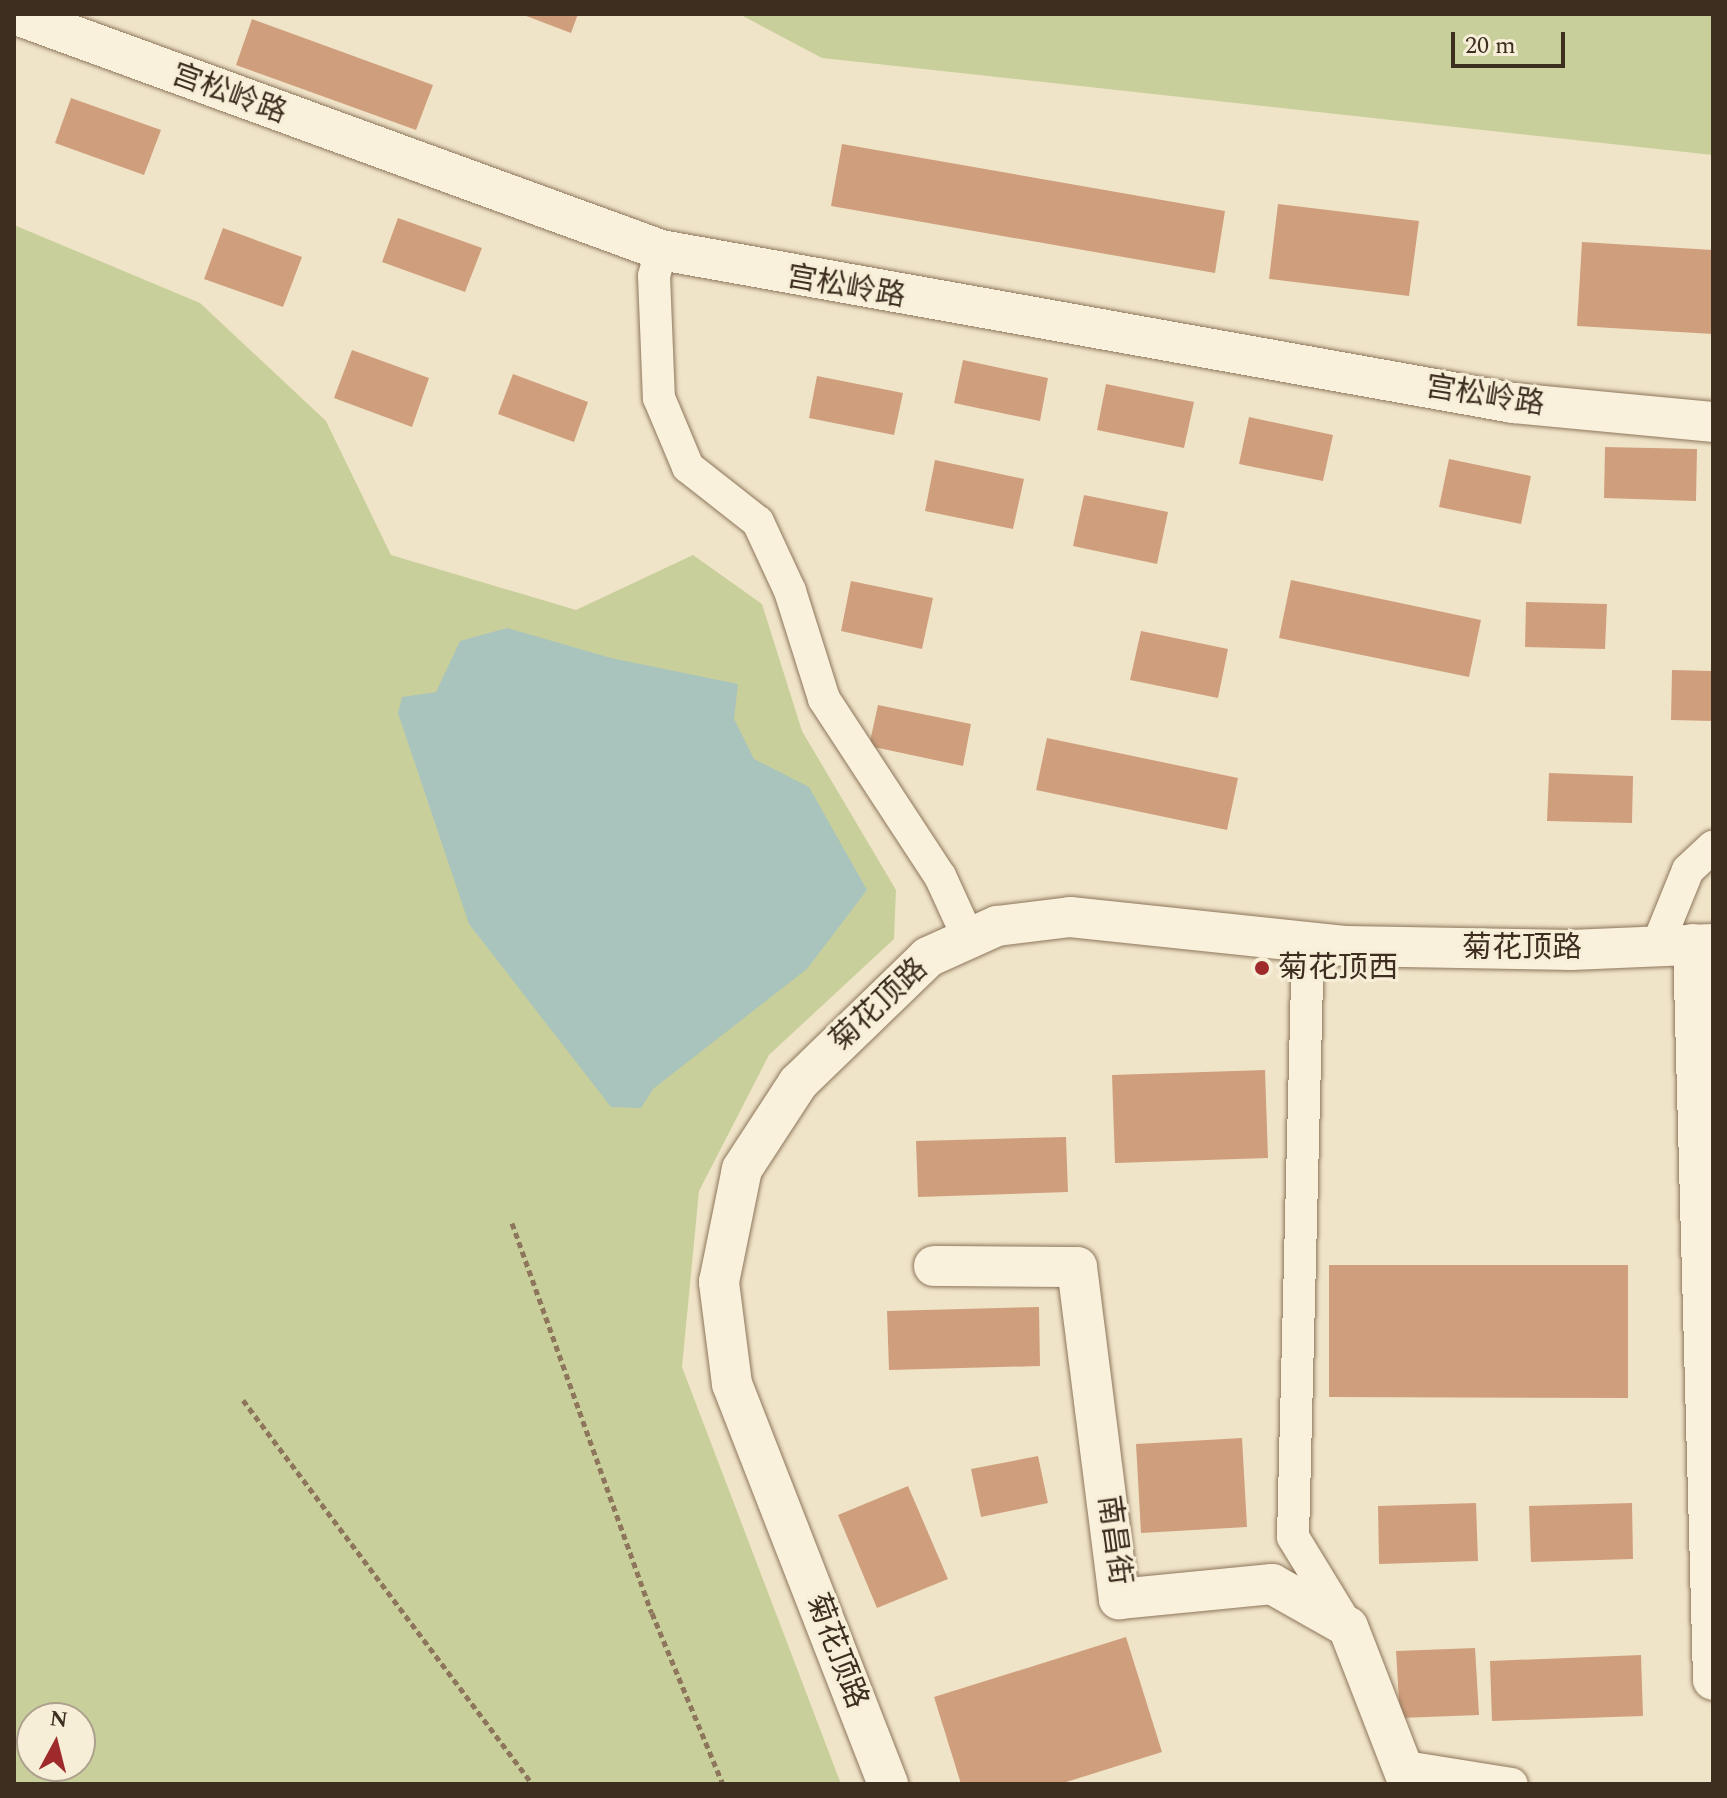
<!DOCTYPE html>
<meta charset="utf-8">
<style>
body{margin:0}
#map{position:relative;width:1727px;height:1798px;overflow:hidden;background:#f0e4c8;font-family:Spectral,"Noto Sans SC",serif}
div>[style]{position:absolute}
.green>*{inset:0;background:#c9cf9b}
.water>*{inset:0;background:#a9c4bc}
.building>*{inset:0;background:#cf9f7d}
.path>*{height:5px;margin-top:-2.5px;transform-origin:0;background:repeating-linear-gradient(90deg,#8d765c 0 6px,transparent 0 10px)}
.roads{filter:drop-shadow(0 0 2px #8d765c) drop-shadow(0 0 2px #8d765c)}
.minor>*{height:32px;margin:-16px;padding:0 16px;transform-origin:16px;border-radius:16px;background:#faf1dc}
.tertiary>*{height:40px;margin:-20px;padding:0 20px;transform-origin:20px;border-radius:20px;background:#faf1dc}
.dots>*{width:22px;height:22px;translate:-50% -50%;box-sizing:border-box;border:4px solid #f7eed8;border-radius:50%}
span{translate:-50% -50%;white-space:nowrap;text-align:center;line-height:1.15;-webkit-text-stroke:6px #f7eed8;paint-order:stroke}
.street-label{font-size:30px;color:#3d2e20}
.poi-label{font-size:30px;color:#3d2e20}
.left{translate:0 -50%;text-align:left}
.frame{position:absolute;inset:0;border:16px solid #3d2e20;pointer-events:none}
.north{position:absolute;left:16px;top:1702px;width:80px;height:80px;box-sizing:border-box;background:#f7eed8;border:2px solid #ada18e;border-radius:50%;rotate:7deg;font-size:22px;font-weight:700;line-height:32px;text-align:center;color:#3d2e20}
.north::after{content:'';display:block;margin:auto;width:28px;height:36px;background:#9e2a2b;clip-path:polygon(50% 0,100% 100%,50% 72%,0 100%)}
.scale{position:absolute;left:1451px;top:32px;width:114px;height:36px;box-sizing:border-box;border:4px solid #3d2e20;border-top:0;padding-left:10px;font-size:24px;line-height:28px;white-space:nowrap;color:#3d2e20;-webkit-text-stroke:6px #f7eed8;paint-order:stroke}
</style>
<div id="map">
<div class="green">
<i style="clip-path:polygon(739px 14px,1713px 14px,1713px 155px,822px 58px)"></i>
<i style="clip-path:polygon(evenodd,14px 225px,200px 303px,326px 421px,391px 555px,576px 610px,693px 555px,762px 604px,802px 731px,896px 890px,894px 939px,769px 1055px,699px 1191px,682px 1367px,841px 1784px,14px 1784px,14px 225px,32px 1718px,80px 1718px,80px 1766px,32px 1766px,32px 1718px)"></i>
</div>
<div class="water">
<i style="clip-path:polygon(507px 628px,611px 658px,738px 684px,734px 719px,754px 759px,809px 787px,867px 890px,807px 969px,653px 1089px,641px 1108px,611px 1107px,469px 924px,398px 713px,402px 697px,436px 692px,460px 641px)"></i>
</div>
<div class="building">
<i style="clip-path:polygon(521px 14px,578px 14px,571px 33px)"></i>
<i style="clip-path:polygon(252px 19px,433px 85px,416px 130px,236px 65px)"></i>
<i style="clip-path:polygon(71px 98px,161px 130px,144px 175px,55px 143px)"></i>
<i style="clip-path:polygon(842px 144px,1225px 211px,1215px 273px,831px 206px)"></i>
<i style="clip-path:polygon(1278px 204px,1419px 221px,1409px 296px,1269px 279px)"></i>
<i style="clip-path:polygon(398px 218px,482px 248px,465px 292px,382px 262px)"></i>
<i style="clip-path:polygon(223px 228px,302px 257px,283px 307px,204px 279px)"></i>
<i style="clip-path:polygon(1582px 242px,1713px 250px,1713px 334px,1577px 326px)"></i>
<i style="clip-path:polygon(352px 350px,429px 378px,412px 427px,334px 398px)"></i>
<i style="clip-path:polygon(963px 360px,1048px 378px,1040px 421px,954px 403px)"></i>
<i style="clip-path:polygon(513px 374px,588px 402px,574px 442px,498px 414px)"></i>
<i style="clip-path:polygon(817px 376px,903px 393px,894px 435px,809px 418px)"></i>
<i style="clip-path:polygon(1106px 384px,1194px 402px,1184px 448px,1097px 430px)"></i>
<i style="clip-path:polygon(1249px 417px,1333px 435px,1323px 481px,1239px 464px)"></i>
<i style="clip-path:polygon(1605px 447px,1697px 449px,1696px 501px,1604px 498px)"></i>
<i style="clip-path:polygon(1449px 459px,1531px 476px,1521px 524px,1439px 507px)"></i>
<i style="clip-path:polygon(935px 460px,1024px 479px,1013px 529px,925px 511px)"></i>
<i style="clip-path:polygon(1084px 495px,1168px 512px,1157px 564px,1073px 546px)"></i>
<i style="clip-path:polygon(1291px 580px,1481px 620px,1469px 677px,1279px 638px)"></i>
<i style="clip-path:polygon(851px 581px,933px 598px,922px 649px,841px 631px)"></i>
<i style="clip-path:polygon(1526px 602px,1607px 604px,1605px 649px,1525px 647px)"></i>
<i style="clip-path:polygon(1141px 631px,1228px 649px,1218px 698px,1130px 680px)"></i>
<i style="clip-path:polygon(1672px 670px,1713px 671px,1713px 721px,1671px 720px)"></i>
<i style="clip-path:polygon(878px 705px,971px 724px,963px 766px,869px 746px)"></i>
<i style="clip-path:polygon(1047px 738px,1238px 778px,1227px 830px,1036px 790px)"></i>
<i style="clip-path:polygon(1549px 773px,1633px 776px,1632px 823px,1547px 821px)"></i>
<i style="clip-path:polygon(1265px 1070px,1268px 1158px,1115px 1163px,1112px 1075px)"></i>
<i style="clip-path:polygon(1066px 1137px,1068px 1192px,918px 1197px,916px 1141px)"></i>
<i style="clip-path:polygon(1329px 1265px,1628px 1265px,1628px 1398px,1329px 1397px)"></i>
<i style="clip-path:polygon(1039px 1307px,1040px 1366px,889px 1370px,887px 1311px)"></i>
<i style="clip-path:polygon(1242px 1438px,1247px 1527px,1141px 1533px,1136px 1444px)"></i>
<i style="clip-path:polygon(1038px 1456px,1048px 1503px,981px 1517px,971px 1469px)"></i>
<i style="clip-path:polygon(908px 1486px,948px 1579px,877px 1608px,838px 1515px)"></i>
<i style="clip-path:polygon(1476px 1503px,1478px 1561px,1379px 1564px,1378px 1506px)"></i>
<i style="clip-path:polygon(1632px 1503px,1633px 1559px,1531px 1562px,1529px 1506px)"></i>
<i style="clip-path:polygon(1126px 1637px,1162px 1752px,1060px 1784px,961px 1784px,934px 1697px)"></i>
<i style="clip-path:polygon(1475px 1648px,1479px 1715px,1400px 1718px,1396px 1651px)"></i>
<i style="clip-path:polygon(1641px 1655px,1643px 1716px,1492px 1721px,1490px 1661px)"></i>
</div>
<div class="path">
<i style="left:512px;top:1223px;width:414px;rotate:70.3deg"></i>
<i style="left:652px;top:1613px;width:185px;rotate:67.5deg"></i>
<i style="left:243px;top:1400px;width:481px;rotate:53deg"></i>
</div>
<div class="roads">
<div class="minor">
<i style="left:661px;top:250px;width:27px;rotate:105deg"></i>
<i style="left:654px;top:276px;width:122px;rotate:87.7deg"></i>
<i style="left:659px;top:398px;width:75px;rotate:67.2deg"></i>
<i style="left:688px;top:467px;width:89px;rotate:38.2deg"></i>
<i style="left:758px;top:522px;width:76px;rotate:65.1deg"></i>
<i style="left:790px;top:591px;width:113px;rotate:72.5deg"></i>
<i style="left:824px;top:699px;width:212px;rotate:56.8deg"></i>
<i style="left:940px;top:876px;width:65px;rotate:65.4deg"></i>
<i style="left:1308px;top:941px;width:596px;rotate:91.44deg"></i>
<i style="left:1293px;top:1537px;width:105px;rotate:58.6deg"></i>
<i style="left:1657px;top:946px;width:82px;rotate:-67.8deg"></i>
<i style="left:1688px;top:870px;width:34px;rotate:-43deg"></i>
<i style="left:1406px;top:1767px;width:107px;rotate:9.1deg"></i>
</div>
<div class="tertiary">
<i style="left:14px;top:14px;width:689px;rotate:20.04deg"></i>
<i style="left:661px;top:250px;width:866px;rotate:10.18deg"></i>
<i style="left:1513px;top:403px;width:201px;rotate:5.4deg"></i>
<i style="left:1693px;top:944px;width:736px;rotate:88.44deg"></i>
<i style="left:934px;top:1266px;width:143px;rotate:0.4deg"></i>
<i style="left:1077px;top:1267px;width:335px;rotate:82.8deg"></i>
<i style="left:1119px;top:1599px;width:154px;rotate:-5.6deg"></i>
<i style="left:1272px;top:1584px;width:87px;rotate:29.5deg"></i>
<i style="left:1348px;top:1627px;width:168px;rotate:68.8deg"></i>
<i style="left:888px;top:1784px;width:429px;rotate:-111.3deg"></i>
<i style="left:732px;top:1384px;width:103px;rotate:-97.3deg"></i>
<i style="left:719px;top:1282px;width:115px;rotate:-78.5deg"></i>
<i style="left:742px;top:1169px;width:103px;rotate:-56.9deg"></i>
<i style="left:798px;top:1083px;width:181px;rotate:-44.1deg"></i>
<i style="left:928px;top:957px;width:76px;rotate:-24.2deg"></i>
<i style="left:997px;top:926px;width:74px;rotate:-7deg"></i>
<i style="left:1070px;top:917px;width:278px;rotate:6deg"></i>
<i style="left:1346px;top:946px;width:225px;rotate:1deg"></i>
<i style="left:1571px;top:950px;width:142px;rotate:-2.4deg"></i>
</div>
</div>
<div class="dots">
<i style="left:1262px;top:968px;background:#9e2a2b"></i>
</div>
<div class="street-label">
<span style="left:229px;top:94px;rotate:20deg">宫松岭路</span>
<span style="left:846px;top:287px;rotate:10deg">宫松岭路</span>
<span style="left:1485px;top:396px;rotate:9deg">宫松岭路</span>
<span style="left:1522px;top:948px">菊花顶路</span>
<span style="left:879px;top:1005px;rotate:-43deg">菊花顶路</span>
<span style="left:1114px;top:1540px;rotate:82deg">南昌街</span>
<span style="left:837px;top:1651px;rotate:69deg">菊花顶路</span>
</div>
<div class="poi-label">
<span class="left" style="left:1278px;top:968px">菊花顶西</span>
</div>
<div class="frame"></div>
<div class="north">N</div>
<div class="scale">20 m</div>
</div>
